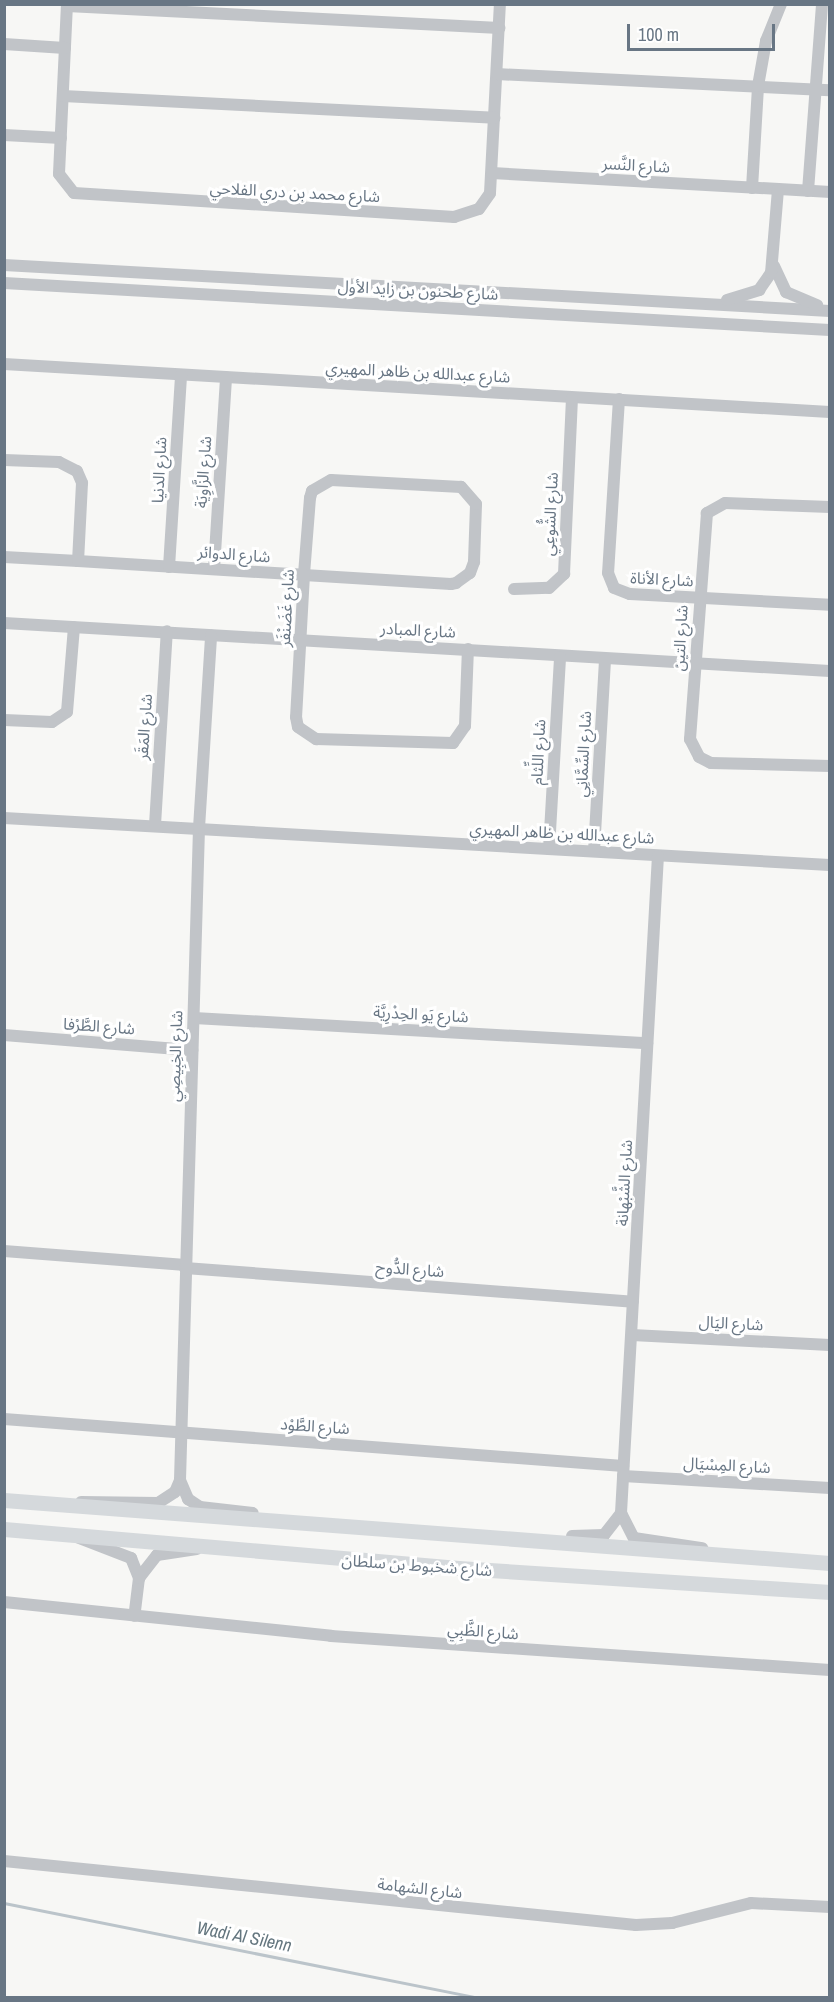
<!DOCTYPE html>
<meta charset="utf-8">
<style>
body{margin:0}
#map{position:relative;width:834px;height:2002px;overflow:hidden;background:#f7f7f5;font-family:"Archivo Narrow","Noto Sans Arabic",sans-serif}
div>[style]{position:absolute}
.stream>*{height:3px;margin:-1.5px;padding:0 1.5px;transform-origin:1.5px;border-radius:1.5px;background:#bbc4ca}
.minor>*{height:12px;margin:-6px;padding:0 6px;transform-origin:6px;border-radius:6px;background:#c1c4c8}
.major>*{height:15px;margin:-7.5px;padding:0 7.5px;transform-origin:7.5px;border-radius:7.5px;background:#d5d9dc}
span{translate:-50% -50%;white-space:nowrap;text-align:center;line-height:1.15;-webkit-text-stroke:6px #fff;paint-order:stroke}
.street-label{font-size:16px;color:#687684}
.water-label{font-size:18px;color:#64767f;font-style:italic}
.frame{position:absolute;inset:0;border:6px solid #687684;pointer-events:none}
.scale{position:absolute;left:627px;top:24px;width:148px;height:27px;box-sizing:border-box;border:3px solid #687684;border-top:0;padding-left:8px;font-size:18px;line-height:21px;white-space:nowrap;color:#687684;-webkit-text-stroke:4px #fff;paint-order:stroke}
</style>
<div id="map">
<div class="stream">
<i style="left:4px;top:1903px;width:483px;rotate:11.3deg"></i>
</div>
<div class="minor">
<i style="left:67px;top:4px;width:170px;rotate:92.7deg"></i>
<i style="left:59px;top:174px;width:24px;rotate:52deg"></i>
<i style="left:74px;top:193px;width:381px;rotate:3.6deg"></i>
<i style="left:454px;top:217px;width:26px;rotate:-18deg"></i>
<i style="left:479px;top:209px;width:19px;rotate:-55deg"></i>
<i style="left:490px;top:193px;width:189px;rotate:-87deg"></i>
<i style="left:67px;top:6px;width:433px;rotate:2.9deg"></i>
<i style="left:4px;top:44px;width:61px;rotate:3.8deg"></i>
<i style="left:497px;top:74px;width:333px;rotate:2.8deg"></i>
<i style="left:63px;top:96px;width:432px;rotate:2.9deg"></i>
<i style="left:4px;top:135px;width:57px;rotate:3deg"></i>
<i style="left:492px;top:173px;width:339px;rotate:3.2deg"></i>
<i style="left:752px;top:188px;width:102px;rotate:-86.6deg"></i>
<i style="left:758px;top:86px;width:46px;rotate:-79.9deg"></i>
<i style="left:766px;top:41px;width:40px;rotate:-68deg"></i>
<i style="left:808px;top:191px;width:188px;rotate:-85.7deg"></i>
<i style="left:4px;top:265px;width:827px;rotate:3.19deg"></i>
<i style="left:774px;top:266px;width:29px;rotate:65deg"></i>
<i style="left:786px;top:292px;width:34px;rotate:23deg"></i>
<i style="left:4px;top:283px;width:827px;rotate:3.26deg"></i>
<i style="left:727px;top:300px;width:34px;rotate:-17deg"></i>
<i style="left:759px;top:290px;width:21px;rotate:-55deg"></i>
<i style="left:771px;top:273px;width:84px;rotate:-85.2deg"></i>
<i style="left:4px;top:364px;width:827px;rotate:3.33deg"></i>
<i style="left:619px;top:399px;width:174px;rotate:93.6deg"></i>
<i style="left:608px;top:573px;width:16px;rotate:68deg"></i>
<i style="left:614px;top:588px;width:17px;rotate:21deg"></i>
<i style="left:630px;top:594px;width:200px;rotate:3.1deg"></i>
<i style="left:4px;top:460px;width:55px;rotate:2.1deg"></i>
<i style="left:59px;top:462px;width:20px;rotate:27deg"></i>
<i style="left:77px;top:471px;width:13px;rotate:67deg"></i>
<i style="left:82px;top:483px;width:78px;rotate:92.9deg"></i>
<i style="left:830px;top:507px;width:105px;rotate:-177.8deg"></i>
<i style="left:725px;top:503px;width:21px;rotate:151deg"></i>
<i style="left:707px;top:513px;width:227px;rotate:94.3deg"></i>
<i style="left:690px;top:739px;width:20px;rotate:63deg"></i>
<i style="left:699px;top:757px;width:13px;rotate:27deg"></i>
<i style="left:711px;top:763px;width:119px;rotate:1.4deg"></i>
<i style="left:4px;top:557px;width:74px;rotate:3.1deg"></i>
<i style="left:78px;top:561px;width:226px;rotate:3.5deg"></i>
<i style="left:304px;top:575px;width:147px;rotate:3.5deg"></i>
<i style="left:451px;top:584px;width:5px;rotate:-11deg"></i>
<i style="left:456px;top:583px;width:17px;rotate:-36deg"></i>
<i style="left:470px;top:573px;width:12px;rotate:-70deg"></i>
<i style="left:474px;top:562px;width:58px;rotate:-88deg"></i>
<i style="left:476px;top:504px;width:23px;rotate:-131deg"></i>
<i style="left:461px;top:487px;width:130px;rotate:-176.9deg"></i>
<i style="left:331px;top:480px;width:22px;rotate:150deg"></i>
<i style="left:312px;top:491px;width:7px;rotate:106deg"></i>
<i style="left:310px;top:498px;width:77px;rotate:94.5deg"></i>
<i style="left:304px;top:575px;width:142px;rotate:93.2deg"></i>
<i style="left:296px;top:717px;width:10px;rotate:79deg"></i>
<i style="left:298px;top:727px;width:22px;rotate:34deg"></i>
<i style="left:316px;top:739px;width:137px;rotate:1.7deg"></i>
<i style="left:453px;top:743px;width:21px;rotate:-55deg"></i>
<i style="left:465px;top:726px;width:77px;rotate:-87.8deg"></i>
<i style="left:169px;top:567px;width:192px;rotate:-86.4deg"></i>
<i style="left:214px;top:569px;width:192px;rotate:-86.4deg"></i>
<i style="left:514px;top:589px;width:35px;rotate:-2deg"></i>
<i style="left:549px;top:588px;width:21px;rotate:-43deg"></i>
<i style="left:564px;top:574px;width:176px;rotate:-87.4deg"></i>
<i style="left:4px;top:623px;width:827px;rotate:3.33deg"></i>
<i style="left:4px;top:720px;width:48px;rotate:2.4deg"></i>
<i style="left:52px;top:722px;width:18px;rotate:-34deg"></i>
<i style="left:67px;top:712px;width:85px;rotate:-85.3deg"></i>
<i style="left:4px;top:818px;width:827px;rotate:3.26deg"></i>
<i style="left:155px;top:825px;width:194px;rotate:-86.5deg"></i>
<i style="left:549px;top:849px;width:192px;rotate:-86.7deg"></i>
<i style="left:594px;top:851px;width:192px;rotate:-86.7deg"></i>
<i style="left:194px;top:1018px;width:454px;rotate:3.2deg"></i>
<i style="left:4px;top:1035px;width:189px;rotate:4.6deg"></i>
<i style="left:4px;top:1251px;width:182px;rotate:4.4deg"></i>
<i style="left:185px;top:1268px;width:449px;rotate:4.3deg"></i>
<i style="left:632px;top:1335px;width:198px;rotate:2.9deg"></i>
<i style="left:4px;top:1419px;width:621px;rotate:4.34deg"></i>
<i style="left:623px;top:1476px;width:207px;rotate:3.3deg"></i>
<i style="left:180px;top:1480px;width:21px;rotate:67deg"></i>
<i style="left:188px;top:1499px;width:14px;rotate:34deg"></i>
<i style="left:200px;top:1507px;width:53px;rotate:6.5deg"></i>
<i style="left:81px;top:1502px;width:77px;rotate:0.7deg"></i>
<i style="left:158px;top:1503px;width:20px;rotate:-33deg"></i>
<i style="left:175px;top:1492px;width:13px;rotate:-67deg"></i>
<i style="left:180px;top:1480px;width:652px;rotate:-88.33deg"></i>
<i style="left:199px;top:828px;width:193px;rotate:-86.4deg"></i>
<i style="left:621px;top:1513px;width:28px;rotate:63deg"></i>
<i style="left:634px;top:1538px;width:69px;rotate:8.4deg"></i>
<i style="left:572px;top:1536px;width:32px;rotate:-2deg"></i>
<i style="left:604px;top:1535px;width:28px;rotate:-52deg"></i>
<i style="left:621px;top:1513px;width:658px;rotate:-86.78deg"></i>
<i style="left:79px;top:1538px;width:56px;rotate:21deg"></i>
<i style="left:131px;top:1558px;width:22px;rotate:68deg"></i>
<i style="left:139px;top:1578px;width:38px;rotate:97deg"></i>
<i style="left:139px;top:1578px;width:29px;rotate:-52deg"></i>
<i style="left:157px;top:1555px;width:40px;rotate:-8.5deg"></i>
<i style="left:4px;top:1602px;width:329px;rotate:5.9deg"></i>
<i style="left:331px;top:1636px;width:500px;rotate:3.9deg"></i>
<i style="left:4px;top:1861px;width:635px;rotate:5.78deg"></i>
<i style="left:636px;top:1925px;width:36px;rotate:-3deg"></i>
<i style="left:672px;top:1923px;width:81px;rotate:-14.2deg"></i>
<i style="left:751px;top:1903px;width:79px;rotate:2.9deg"></i>
</div>
<div class="major">
<i style="left:4px;top:1500px;width:828px;rotate:4.36deg"></i>
<i style="left:4px;top:1529px;width:456px;rotate:4.9deg"></i>
<i style="left:458px;top:1568px;width:373px;rotate:3.7deg"></i>
</div>
<div class="street-label">
<span style="left:636px;top:165px;rotate:3deg">شارع النَّسر</span>
<span style="left:295px;top:192px;rotate:3deg">شارع محمد بن دري الفلاحي</span>
<span style="left:418px;top:290px;rotate:3deg">شارع طحنون بن زايد الأول</span>
<span style="left:418px;top:372px;rotate:3deg">شارع عبدالله بن ظاهر المهيري</span>
<span style="left:159px;top:470px;rotate:-87deg">شارع الدنيا</span>
<span style="left:203px;top:472px;rotate:-86deg">شارع الزَّاوِيَة</span>
<span style="left:550px;top:514px;rotate:-87deg">شارع الشُّوعِي</span>
<span style="left:234px;top:554px;rotate:4deg">شارع الدوائر</span>
<span style="left:662px;top:579px;rotate:3deg">شارع الأناة</span>
<span style="left:286px;top:608px;rotate:-87deg">شارع غَضَنْفَر</span>
<span style="left:418px;top:630px;rotate:3deg">شارع المبادر</span>
<span style="left:680px;top:638px;rotate:-87deg">شارع التين</span>
<span style="left:144px;top:727px;rotate:-86deg">شارع المَقَر</span>
<span style="left:538px;top:752px;rotate:-87deg">شارع اللِّثام</span>
<span style="left:583px;top:754px;rotate:-87deg">شارع السِّمَّانِي</span>
<span style="left:562px;top:833px;rotate:3deg">شارع عبدالله بن ظاهر المهيري</span>
<span style="left:421px;top:1014px;rotate:3deg">شارع يَو الحِدْرِيَّة</span>
<span style="left:99px;top:1026px;rotate:4deg">شارع الطَّرْفا</span>
<span style="left:175px;top:1056px;rotate:-88deg">شارع الخِبِيصِي</span>
<span style="left:624px;top:1183px;rotate:-87deg">شارع الشَّبْهانة</span>
<span style="left:410px;top:1269px;rotate:4deg">شارع الدُّوح</span>
<span style="left:731px;top:1323px;rotate:3deg">شارع اليَال</span>
<span style="left:315px;top:1426px;rotate:4deg">شارع الطَّوْد</span>
<span style="left:727px;top:1465px;rotate:3deg">شارع المِسْيَال</span>
<span style="left:417px;top:1565px;rotate:4deg">شارع شخبوط بن سلطان</span>
<span style="left:483px;top:1631px;rotate:4deg">شارع الظَّبِي</span>
<span style="left:420px;top:1888px;rotate:6deg">شارع الشهامة</span>
</div>
<div class="water-label">
<span style="left:244px;top:1937px;rotate:11deg">Wadi Al Silenn</span>
</div>
<div class="frame"></div>
<div class="scale">100 m</div>
</div>
